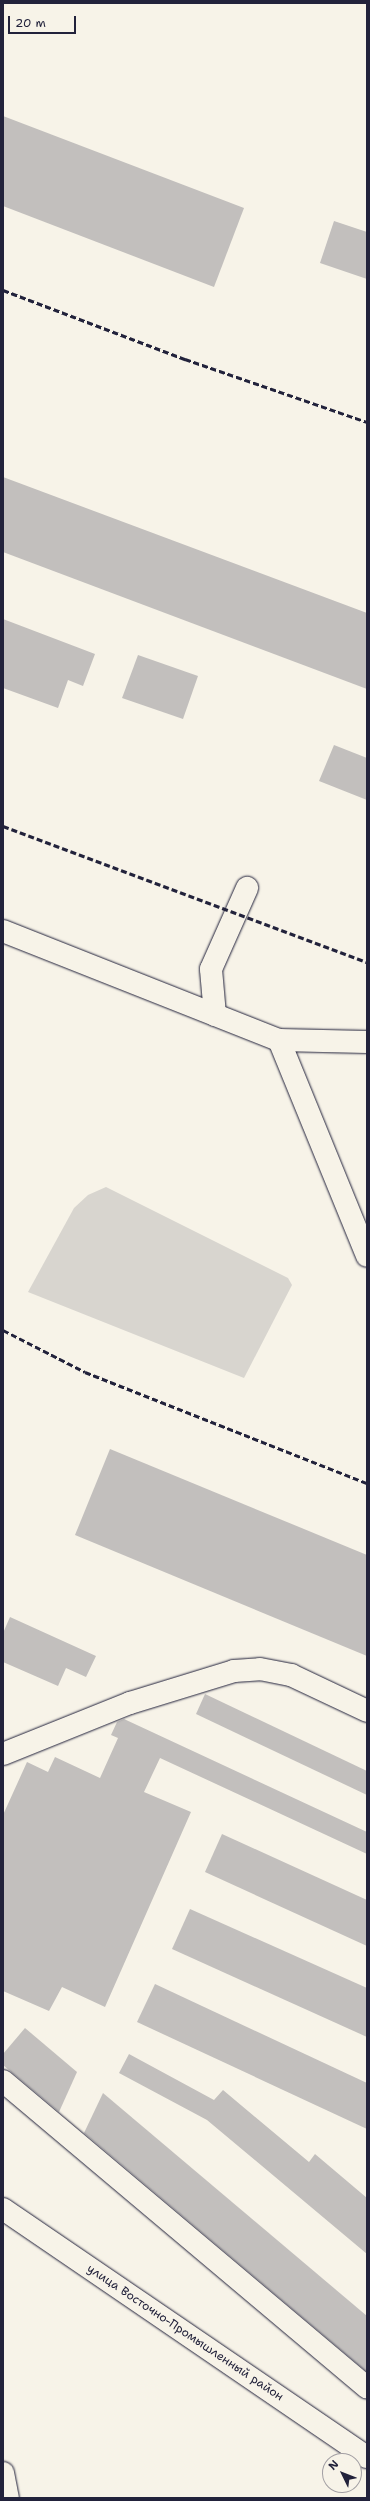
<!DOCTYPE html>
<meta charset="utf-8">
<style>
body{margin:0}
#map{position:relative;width:370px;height:2501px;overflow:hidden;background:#f7f3e8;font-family:"Shantell Sans",sans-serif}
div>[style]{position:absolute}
.green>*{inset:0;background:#d8d5cf}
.building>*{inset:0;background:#c2bfbd}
.roads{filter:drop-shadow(0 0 1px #22223b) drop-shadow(0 0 1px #22223b)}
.minor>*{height:22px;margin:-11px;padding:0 11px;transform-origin:11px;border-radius:11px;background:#f7f3e8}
.rail>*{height:3px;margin-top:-1.5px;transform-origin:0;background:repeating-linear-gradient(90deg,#22223b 0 6px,transparent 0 9px)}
span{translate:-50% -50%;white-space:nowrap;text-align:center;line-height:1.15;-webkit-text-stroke:3.5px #f7f3e8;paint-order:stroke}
.street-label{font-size:12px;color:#22223b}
.frame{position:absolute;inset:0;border:4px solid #22223b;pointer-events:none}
.north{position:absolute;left:322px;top:2453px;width:40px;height:40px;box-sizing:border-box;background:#f7f3e8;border:1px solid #a29fa3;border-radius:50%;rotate:313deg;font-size:11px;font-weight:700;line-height:16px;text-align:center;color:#22223b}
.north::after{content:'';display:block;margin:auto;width:14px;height:18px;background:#22223b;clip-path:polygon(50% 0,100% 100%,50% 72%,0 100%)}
.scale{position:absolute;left:8px;top:16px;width:68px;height:18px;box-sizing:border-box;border:2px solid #22223b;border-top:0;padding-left:5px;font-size:12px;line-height:14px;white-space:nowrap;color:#22223b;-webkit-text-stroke:3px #f7f3e8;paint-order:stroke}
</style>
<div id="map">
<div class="green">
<i style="clip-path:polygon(106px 1187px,288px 1278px,292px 1285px,244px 1378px,28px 1292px,74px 1208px,88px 1195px)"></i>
</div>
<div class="building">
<i style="clip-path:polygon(3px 116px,244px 208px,214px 287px,3px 206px)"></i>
<i style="clip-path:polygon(334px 221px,367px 232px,367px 279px,320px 263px)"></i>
<i style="clip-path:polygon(3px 477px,367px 613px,367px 689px,3px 552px)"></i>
<i style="clip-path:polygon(3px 619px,95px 654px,83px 686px,68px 680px,58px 708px,3px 688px)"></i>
<i style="clip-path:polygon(138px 655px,198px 676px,183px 719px,122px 698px)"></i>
<i style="clip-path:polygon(334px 745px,367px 758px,367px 800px,319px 781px)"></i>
<i style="clip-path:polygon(110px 1449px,367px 1555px,367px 1656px,75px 1535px)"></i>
<i style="clip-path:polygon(10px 1617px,96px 1656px,86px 1677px,66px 1668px,58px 1686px,3px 1662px,3px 1633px)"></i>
<i style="clip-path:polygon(205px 1694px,367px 1771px,367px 1795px,196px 1714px)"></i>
<i style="clip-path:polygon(124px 1719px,367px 1832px,367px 1854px,160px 1758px,144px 1792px,191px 1812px,105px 2007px,62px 1987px,49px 2011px,3px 1991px,3px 1815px,27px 1762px,48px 1772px,55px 1757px,100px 1778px,118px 1738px,111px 1735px,117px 1722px)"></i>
<i style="clip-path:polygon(222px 1834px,367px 1900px,367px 1946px,205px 1872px)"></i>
<i style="clip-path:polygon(190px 1909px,367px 1988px,367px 2037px,172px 1949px)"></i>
<i style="clip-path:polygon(155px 1984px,367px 2083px,367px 2129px,137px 2022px)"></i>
<i style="clip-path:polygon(25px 2028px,77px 2072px,59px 2112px,3px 2065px,3px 2054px)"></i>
<i style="clip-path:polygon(129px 2054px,214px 2100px,223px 2090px,309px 2162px,315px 2154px,367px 2198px,367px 2254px,207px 2120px,119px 2073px)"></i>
<i style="clip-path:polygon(103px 2093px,367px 2316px,367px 2372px,84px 2133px)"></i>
</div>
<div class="roads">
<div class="minor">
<i style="left:3px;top:931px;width:297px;rotate:21.6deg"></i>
<i style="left:279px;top:1040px;width:88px;rotate:1.3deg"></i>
<i style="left:215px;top:1015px;width:46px;rotate:-95deg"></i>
<i style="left:211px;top:969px;width:89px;rotate:-66deg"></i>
<i style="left:279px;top:1040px;width:233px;rotate:67.8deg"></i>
<i style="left:3px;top:1754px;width:137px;rotate:-21.9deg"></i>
<i style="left:130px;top:1703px;width:109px;rotate:-17.1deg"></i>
<i style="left:234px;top:1671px;width:26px;rotate:-4deg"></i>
<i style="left:260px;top:1669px;width:32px;rotate:11deg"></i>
<i style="left:291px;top:1675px;width:84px;rotate:25.3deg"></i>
<i style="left:3px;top:2081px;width:476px;rotate:40.1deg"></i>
<i style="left:3px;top:2209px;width:440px;rotate:34.3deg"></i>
<i style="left:3px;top:2473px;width:25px;rotate:79deg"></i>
</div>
</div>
<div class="rail">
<i style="left:3px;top:290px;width:195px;rotate:20.8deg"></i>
<i style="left:185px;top:359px;width:193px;rotate:19.1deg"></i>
<i style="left:3px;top:826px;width:389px;rotate:20.5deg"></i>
<i style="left:3px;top:1330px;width:92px;rotate:27.1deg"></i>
<i style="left:85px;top:1372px;width:303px;rotate:21.5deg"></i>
</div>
<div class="street-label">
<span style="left:185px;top:2333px;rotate:34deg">улица Восточно-Промышленный район</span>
</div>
<div class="frame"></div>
<div class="north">N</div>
<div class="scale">20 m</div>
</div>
